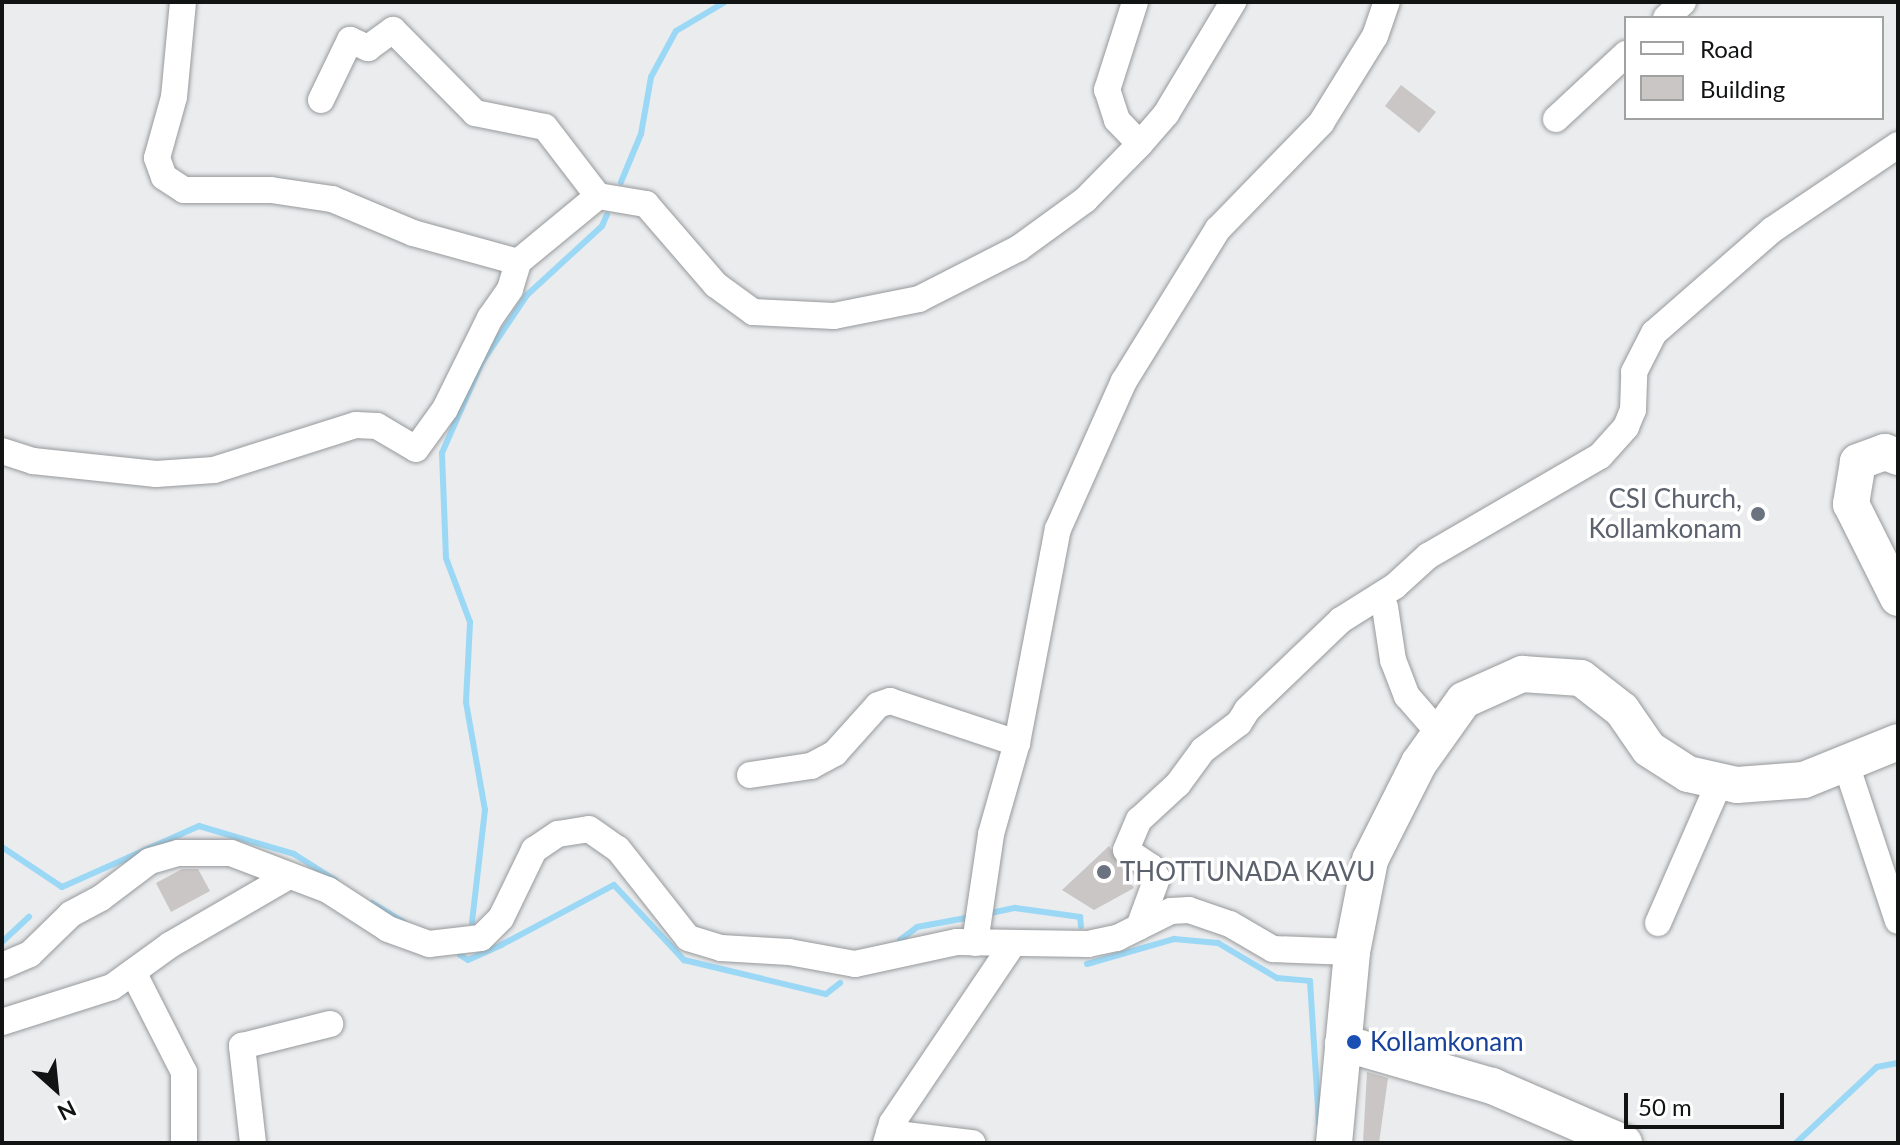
<!DOCTYPE html>
<style>
body{margin:0}
#map{position:relative;width:1900px;height:1145px;overflow:hidden;background:#eaecee;font-family:Lato,sans-serif}
div>[style]{position:absolute}
.stream>*{height:6px;margin:-3px;padding:0 3px;transform-origin:3px;border-radius:3px;background:#9bd8f6}
.building>*{inset:0;background:#c9c6c5}
.roads{filter:drop-shadow(0 0 2px #97999b) drop-shadow(0 0 2px #97999b)}
.street>*{height:26px;margin:-13px;padding:0 13px;transform-origin:13px;border-radius:13px;background:#fff}
.secondary>*{height:36px;margin:-18px;padding:0 18px;transform-origin:18px;border-radius:18px;background:#fff}
.dots>*{width:22px;height:22px;translate:-50% -50%;box-sizing:border-box;border:4px solid #fff;border-radius:50%}
span{translate:-50% -50%;white-space:nowrap;text-align:center;line-height:1.15;-webkit-text-stroke:7px #fff;paint-order:stroke}
.worship-label{font-size:26px;color:#5b616d}
.right{translate:-100% -50%;text-align:right}
.left{translate:0 -50%;text-align:left}
.transit-label{font-size:26px;color:#164399}
.frame{position:absolute;inset:0;border:4px solid #121313;pointer-events:none}
.legend{position:absolute;left:1624px;top:16px;width:260px;height:104px;box-sizing:border-box;background:#fff;border:2px solid #a0a1a1;margin:0;padding:10px 14px;list-style:none;font-size:24px;color:#121313}
.legend li{display:flex;align-items:center;gap:16px;height:40px}
.legend b{width:40px;border:2px solid #a0a1a1}
.north{position:absolute;left:16px;top:1049px;width:80px;height:80px;-webkit-text-stroke:6px #fff;paint-order:stroke;rotate:153deg;font-size:22px;font-weight:700;line-height:32px;text-align:center;color:#121313}
.north::after{content:'';display:block;margin:auto;width:28px;height:36px;background:#121313;clip-path:polygon(50% 0,100% 100%,50% 72%,0 100%)}
.scale{position:absolute;left:1624px;top:1093px;width:160px;height:36px;box-sizing:border-box;border:4px solid #121313;border-top:0;padding-left:10px;font-size:24px;line-height:28px;white-space:nowrap;color:#121313;-webkit-text-stroke:6px #fff;paint-order:stroke}
</style>
<div id="map">
<div class="stream">
<i style="left:621px;top:182px;width:52px;rotate:-67.4deg"></i>
<i style="left:641px;top:134px;width:58px;rotate:-80deg"></i>
<i style="left:651px;top:77px;width:52px;rotate:-61.5deg"></i>
<i style="left:676px;top:31px;width:57px;rotate:-30.6deg"></i>
<i style="left:2px;top:847px;width:72px;rotate:33.7deg"></i>
<i style="left:62px;top:887px;width:150px;rotate:-24deg"></i>
<i style="left:199px;top:826px;width:99px;rotate:16.4deg"></i>
<i style="left:294px;top:854px;width:49px;rotate:32.4deg"></i>
<i style="left:372px;top:903px;width:37px;rotate:31deg"></i>
<i style="left:986px;top:914px;width:30px;rotate:-12deg"></i>
<i style="left:1015px;top:908px;width:66px;rotate:7.9deg"></i>
<i style="left:1080px;top:917px;width:9px;rotate:84deg"></i>
<i style="left:472px;top:922px;width:113px;rotate:-83.4deg"></i>
<i style="left:485px;top:810px;width:110px;rotate:-100deg"></i>
<i style="left:466px;top:702px;width:80px;rotate:-87.1deg"></i>
<i style="left:470px;top:622px;width:68px;rotate:-110.6deg"></i>
<i style="left:446px;top:558px;width:105px;rotate:-92.2deg"></i>
<i style="left:442px;top:453px;width:99px;rotate:-66.3deg"></i>
<i style="left:482px;top:362px;width:81px;rotate:-56.1deg"></i>
<i style="left:527px;top:295px;width:102px;rotate:-42.6deg"></i>
<i style="left:602px;top:226px;width:12px;rotate:-66deg"></i>
<i style="left:900px;top:940px;width:21px;rotate:-37deg"></i>
<i style="left:917px;top:927px;width:55px;rotate:-10.5deg"></i>
<i style="left:2px;top:942px;width:37px;rotate:-43deg"></i>
<i style="left:460px;top:955px;width:9px;rotate:32deg"></i>
<i style="left:468px;top:960px;width:36px;rotate:-24deg"></i>
<i style="left:501px;top:945px;width:128px;rotate:-28deg"></i>
<i style="left:614px;top:885px;width:103px;rotate:47deg"></i>
<i style="left:684px;top:960px;width:146px;rotate:13.5deg"></i>
<i style="left:826px;top:994px;width:18px;rotate:-38deg"></i>
<i style="left:1087px;top:964px;width:91px;rotate:-16deg"></i>
<i style="left:1174px;top:939px;width:44px;rotate:5.2deg"></i>
<i style="left:1218px;top:943px;width:69px;rotate:30.7deg"></i>
<i style="left:1277px;top:978px;width:33px;rotate:5deg"></i>
<i style="left:1310px;top:981px;width:143px;rotate:86.4deg"></i>
<i style="left:1796px;top:1143px;width:111px;rotate:-43.2deg"></i>
<i style="left:1877px;top:1067px;width:21px;rotate:-11deg"></i>
</div>
<div class="building">
<i style="clip-path:polygon(1401px 85px,1436px 112px,1419px 133px,1385px 106px)"></i>
<i style="clip-path:polygon(1109px 846px,1134px 888px,1094px 910px,1062px 890px)"></i>
<i style="clip-path:polygon(182px 869px,198px 869px,210px 891px,171px 912px,156px 883px)"></i>
<i style="clip-path:polygon(1367px 1072px,1388px 1078px,1379px 1143px,1363px 1143px)"></i>
</div>
<div class="roads">
<div class="street">
<i style="left:183px;top:2px;width:95px;rotate:95.4deg"></i>
<i style="left:174px;top:97px;width:63px;rotate:105.6deg"></i>
<i style="left:157px;top:158px;width:20px;rotate:70deg"></i>
<i style="left:164px;top:177px;width:24px;rotate:33deg"></i>
<i style="left:184px;top:190px;width:87px"></i>
<i style="left:271px;top:190px;width:62px;rotate:8.4deg"></i>
<i style="left:332px;top:199px;width:88px;rotate:22.8deg"></i>
<i style="left:413px;top:233px;width:109px;rotate:15.4deg"></i>
<i style="left:1666px;top:18px;width:23px;rotate:-43deg"></i>
<i style="left:321px;top:100px;width:67px;rotate:-64.2deg"></i>
<i style="left:350px;top:40px;width:20px;rotate:24deg"></i>
<i style="left:368px;top:48px;width:31px;rotate:-36deg"></i>
<i style="left:393px;top:30px;width:117px;rotate:45.3deg"></i>
<i style="left:475px;top:113px;width:71px;rotate:11.3deg"></i>
<i style="left:545px;top:127px;width:87px;rotate:52.5deg"></i>
<i style="left:1556px;top:119px;width:96px;rotate:-42.9deg"></i>
<i style="left:1140px;top:144px;width:40px;rotate:-49deg"></i>
<i style="left:1166px;top:114px;width:131px;rotate:-59.1deg"></i>
<i style="left:2px;top:451px;width:33px;rotate:18deg"></i>
<i style="left:33px;top:461px;width:124px;rotate:6deg"></i>
<i style="left:156px;top:474px;width:58px;rotate:-3.9deg"></i>
<i style="left:214px;top:470px;width:149px;rotate:-17.6deg"></i>
<i style="left:356px;top:425px;width:21px;rotate:3deg"></i>
<i style="left:377px;top:426px;width:45px;rotate:30.5deg"></i>
<i style="left:416px;top:449px;width:49px;rotate:-54.1deg"></i>
<i style="left:445px;top:409px;width:102px;rotate:-63.7deg"></i>
<i style="left:490px;top:318px;width:35px;rotate:-55deg"></i>
<i style="left:510px;top:289px;width:28px;rotate:-73deg"></i>
<i style="left:518px;top:262px;width:104px;rotate:-39.5deg"></i>
<i style="left:598px;top:196px;width:49px;rotate:9.5deg"></i>
<i style="left:646px;top:204px;width:107px;rotate:49.2deg"></i>
<i style="left:716px;top:285px;width:46px;rotate:36.1deg"></i>
<i style="left:753px;top:312px;width:81px;rotate:2.8deg"></i>
<i style="left:834px;top:316px;width:87px;rotate:-11.3deg"></i>
<i style="left:919px;top:299px;width:112px;rotate:-27deg"></i>
<i style="left:1019px;top:248px;width:82px;rotate:-36deg"></i>
<i style="left:1085px;top:200px;width:78px;rotate:-45.5deg"></i>
<i style="left:1140px;top:144px;width:33px;rotate:-134deg"></i>
<i style="left:1117px;top:120px;width:32px;rotate:-108deg"></i>
<i style="left:1107px;top:90px;width:92px;rotate:-72.3deg"></i>
<i style="left:1385px;top:607px;width:54px;rotate:81.4deg"></i>
<i style="left:1393px;top:660px;width:39px;rotate:69deg"></i>
<i style="left:1407px;top:696px;width:50px;rotate:49deg"></i>
<i style="left:1846px;top:764px;width:165px;rotate:71.7deg"></i>
<i style="left:750px;top:775px;width:62px;rotate:-8.4deg"></i>
<i style="left:811px;top:766px;width:27px;rotate:-28deg"></i>
<i style="left:835px;top:753px;width:64px;rotate:-48.1deg"></i>
<i style="left:878px;top:705px;width:13px;rotate:-18deg"></i>
<i style="left:890px;top:701px;width:134px;rotate:18.3deg"></i>
<i style="left:1658px;top:923px;width:155px;rotate:-66.4deg"></i>
<i style="left:1139px;top:927px;width:52px;rotate:-69.8deg"></i>
<i style="left:1157px;top:878px;width:13px;rotate:-119deg"></i>
<i style="left:1151px;top:867px;width:30px;rotate:-146deg"></i>
<i style="left:1126px;top:850px;width:33px;rotate:-67deg"></i>
<i style="left:1139px;top:820px;width:53px;rotate:-42.7deg"></i>
<i style="left:1178px;top:784px;width:42px;rotate:-53.7deg"></i>
<i style="left:1203px;top:750px;width:45px;rotate:-36.9deg"></i>
<i style="left:1239px;top:723px;width:15px;rotate:-58deg"></i>
<i style="left:1247px;top:710px;width:130px;rotate:-43.8deg"></i>
<i style="left:1341px;top:620px;width:64px;rotate:-32.2deg"></i>
<i style="left:1395px;top:586px;width:45px;rotate:-42.3deg"></i>
<i style="left:1428px;top:556px;width:199px;rotate:-30.2deg"></i>
<i style="left:1600px;top:456px;width:39px;rotate:-48deg"></i>
<i style="left:1626px;top:427px;width:18px;rotate:-68deg"></i>
<i style="left:1633px;top:410px;width:38px;rotate:-88deg"></i>
<i style="left:1634px;top:372px;width:44px;rotate:-62.9deg"></i>
<i style="left:1654px;top:333px;width:157px;rotate:-41.1deg"></i>
<i style="left:1772px;top:230px;width:152px;rotate:-34deg"></i>
<i style="left:975px;top:943px;width:110px;rotate:-81.6deg"></i>
<i style="left:991px;top:834px;width:95px;rotate:-74.1deg"></i>
<i style="left:1017px;top:743px;width:218px;rotate:-79.2deg"></i>
<i style="left:1058px;top:529px;width:162px;rotate:-66deg"></i>
<i style="left:1124px;top:381px;width:179px;rotate:-58.3deg"></i>
<i style="left:1218px;top:229px;width:148px;rotate:-45.8deg"></i>
<i style="left:1321px;top:123px;width:102px;rotate:-58.2deg"></i>
<i style="left:1375px;top:36px;width:36px;rotate:-71deg"></i>
<i style="left:2px;top:966px;width:30px;rotate:-23deg"></i>
<i style="left:30px;top:954px;width:57px;rotate:-44.3deg"></i>
<i style="left:71px;top:914px;width:34px;rotate:-28deg"></i>
<i style="left:101px;top:898px;width:61px;rotate:-37.1deg"></i>
<i style="left:150px;top:861px;width:29px;rotate:-16deg"></i>
<i style="left:178px;top:853px;width:53px"></i>
<i style="left:231px;top:853px;width:104px;rotate:20.9deg"></i>
<i style="left:328px;top:890px;width:72px;rotate:33deg"></i>
<i style="left:388px;top:929px;width:44px;rotate:20.1deg"></i>
<i style="left:429px;top:944px;width:52px;rotate:-6.6deg"></i>
<i style="left:481px;top:938px;width:28px;rotate:-45deg"></i>
<i style="left:501px;top:918px;width:76px;rotate:-64.1deg"></i>
<i style="left:534px;top:850px;width:29px;rotate:-34deg"></i>
<i style="left:558px;top:834px;width:31px;rotate:-9deg"></i>
<i style="left:589px;top:829px;width:35px;rotate:35deg"></i>
<i style="left:618px;top:849px;width:113px;rotate:51.8deg"></i>
<i style="left:688px;top:938px;width:34px;rotate:17deg"></i>
<i style="left:721px;top:948px;width:68px;rotate:3.4deg"></i>
<i style="left:789px;top:952px;width:67px;rotate:10.3deg"></i>
<i style="left:855px;top:964px;width:104px;rotate:-12.2deg"></i>
<i style="left:957px;top:942px;width:131px;rotate:0.9deg"></i>
<i style="left:1088px;top:944px;width:30px;rotate:-12deg"></i>
<i style="left:1117px;top:938px;width:60px;rotate:-26.6deg"></i>
<i style="left:1171px;top:911px;width:18px;rotate:-3deg"></i>
<i style="left:1189px;top:910px;width:43px;rotate:18.9deg"></i>
<i style="left:1230px;top:924px;width:50px;rotate:30.2deg"></i>
<i style="left:1273px;top:949px;width:79px;rotate:2.2deg"></i>
<i style="left:133px;top:972px;width:112px;rotate:63deg"></i>
<i style="left:184px;top:1072px;width:71px;rotate:90deg"></i>
<i style="left:2px;top:1022px;width:115px;rotate:-17.7deg"></i>
<i style="left:112px;top:987px;width:72px;rotate:-35.9deg"></i>
<i style="left:170px;top:945px;width:138px;rotate:-30.1deg"></i>
<i style="left:889px;top:1133px;width:84px;rotate:6.9deg"></i>
<i style="left:253px;top:1143px;width:98px;rotate:-96.5deg"></i>
<i style="left:242px;top:1046px;width:91px;rotate:-14deg"></i>
<i style="left:886px;top:1143px;width:21px;rotate:-73deg"></i>
<i style="left:892px;top:1123px;width:215px;rotate:-56deg"></i>
</div>
<div class="secondary">
<i style="left:1898px;top:457px;width:14px;rotate:-159deg"></i>
<i style="left:1885px;top:452px;width:29px;rotate:160deg"></i>
<i style="left:1858px;top:462px;width:43px;rotate:99.5deg"></i>
<i style="left:1851px;top:504px;width:105px;rotate:63.4deg"></i>
<i style="left:1343px;top:1043px;width:155px;rotate:16.1deg"></i>
<i style="left:1492px;top:1086px;width:144px;rotate:23.4deg"></i>
<i style="left:1334px;top:1143px;width:192px;rotate:-84.6deg"></i>
<i style="left:1352px;top:952px;width:94px;rotate:-78.9deg"></i>
<i style="left:1370px;top:860px;width:109px;rotate:-63.2deg"></i>
<i style="left:1419px;top:763px;width:77px;rotate:-54.5deg"></i>
<i style="left:1464px;top:700px;width:64px;rotate:-24.1deg"></i>
<i style="left:1522px;top:674px;width:59px;rotate:3.9deg"></i>
<i style="left:1581px;top:678px;width:52px;rotate:38deg"></i>
<i style="left:1622px;top:710px;width:47px;rotate:55.3deg"></i>
<i style="left:1649px;top:749px;width:46px;rotate:32.7deg"></i>
<i style="left:1688px;top:774px;width:50px;rotate:12.7deg"></i>
<i style="left:1737px;top:785px;width:67px;rotate:-4.3deg"></i>
<i style="left:1804px;top:780px;width:101px;rotate:-22deg"></i>
</div>
</div>
<div class="dots">
<i style="left:1758px;top:514px;background:#6b7280"></i>
<i style="left:1104px;top:872px;background:#6b7280"></i>
<i style="left:1354px;top:1042px;background:#1a4fb4"></i>
</div>
<div class="worship-label">
<span class="right" style="left:1742px;top:514px">CSI Church,<br>Kollamkonam</span>
<span class="left" style="left:1120px;top:872px">THOTTUNADA KAVU</span>
</div>
<div class="transit-label">
<span class="left" style="left:1370px;top:1042px">Kollamkonam</span>
</div>
<div class="frame"></div>
<ul class="legend">
<li><b style="height:10px;background:#fff"></b>Road</li>
<li><b style="height:22px;background:#c9c6c5"></b>Building</li>
</ul>
<div class="north">N</div>
<div class="scale">50 m</div>
</div>
